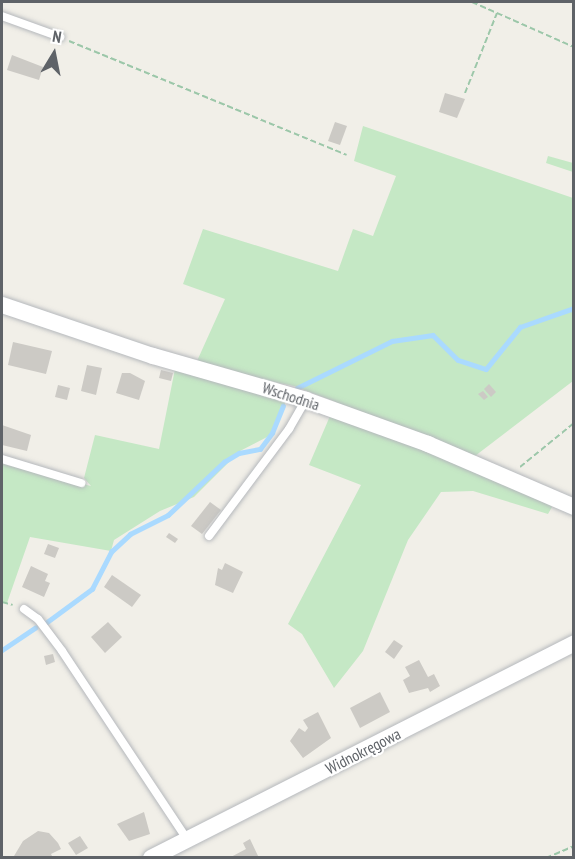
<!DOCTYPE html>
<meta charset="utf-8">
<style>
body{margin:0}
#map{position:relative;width:575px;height:859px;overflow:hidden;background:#f1efe8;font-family:"PT Sans Narrow",sans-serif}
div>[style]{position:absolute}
.green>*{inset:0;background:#c5e8c5}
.stream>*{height:4.5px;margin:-2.25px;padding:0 2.25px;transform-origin:2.25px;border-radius:2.25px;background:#aadaff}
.building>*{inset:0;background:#cccac5}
.path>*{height:2px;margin-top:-1px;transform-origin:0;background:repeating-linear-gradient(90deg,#9cc7a9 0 6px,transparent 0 9px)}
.roads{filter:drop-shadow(0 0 2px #b5b8bc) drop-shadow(0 0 2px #b5b8bc)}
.service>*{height:8px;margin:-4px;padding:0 4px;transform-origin:4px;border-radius:4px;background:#fff}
.minor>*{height:16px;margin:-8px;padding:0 8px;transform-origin:8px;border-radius:8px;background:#fff}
span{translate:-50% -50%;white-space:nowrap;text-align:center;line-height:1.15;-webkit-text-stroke:4.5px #fff;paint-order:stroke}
.street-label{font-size:16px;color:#5f6368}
.frame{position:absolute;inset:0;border:3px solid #5f6368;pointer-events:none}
.north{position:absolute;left:24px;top:24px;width:60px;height:60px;-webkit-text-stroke:4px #fff;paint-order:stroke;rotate:10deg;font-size:16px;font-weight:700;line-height:24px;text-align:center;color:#5f6368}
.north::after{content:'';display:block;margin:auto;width:21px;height:27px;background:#5f6368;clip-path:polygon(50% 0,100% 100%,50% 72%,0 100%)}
</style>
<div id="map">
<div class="green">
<i style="clip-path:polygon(363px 126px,573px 198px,573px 381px,475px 456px,542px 499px,552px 507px,548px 514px,473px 491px,441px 492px,408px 540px,363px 651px,334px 688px,302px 634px,288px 624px,361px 485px,309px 465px,336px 402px,294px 386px,240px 375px,197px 361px,225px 299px,183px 284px,203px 229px,338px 271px,353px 229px,373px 236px,396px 176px,354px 161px)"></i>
<i style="clip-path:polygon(548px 156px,573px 163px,573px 172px,546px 163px)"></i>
<i style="clip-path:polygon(175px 369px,286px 401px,271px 435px,240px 451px,194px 497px,160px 511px,114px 540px,111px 551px,30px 537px,7px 603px,2px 601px,2px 464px,91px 486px,84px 478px,95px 435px,159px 449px)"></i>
</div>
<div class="stream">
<i style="left:297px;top:388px;width:106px;rotate:-26.3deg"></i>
<i style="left:392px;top:341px;width:41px;rotate:-8.3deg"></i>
<i style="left:433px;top:335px;width:35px;rotate:45deg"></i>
<i style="left:458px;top:360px;width:29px;rotate:18deg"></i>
<i style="left:486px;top:369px;width:54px;rotate:-51deg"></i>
<i style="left:520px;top:327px;width:57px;rotate:-19.4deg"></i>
<i style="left:47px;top:622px;width:56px;rotate:-36.3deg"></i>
<i style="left:92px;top:589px;width:42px;rotate:-62.8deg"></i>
<i style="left:111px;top:552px;width:26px;rotate:-43deg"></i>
<i style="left:130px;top:534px;width:42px;rotate:-26.6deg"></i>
<i style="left:168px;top:515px;width:77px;rotate:-43.4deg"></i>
<i style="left:224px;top:462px;width:17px;rotate:-31deg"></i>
<i style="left:239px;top:453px;width:21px;rotate:-11deg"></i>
<i style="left:260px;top:449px;width:20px;rotate:-53deg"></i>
<i style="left:272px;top:433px;width:29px;rotate:-68deg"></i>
<i style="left:2px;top:650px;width:40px;rotate:-34deg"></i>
</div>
<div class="building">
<i style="clip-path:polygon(12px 55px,43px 67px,39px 80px,7px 70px)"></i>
<i style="clip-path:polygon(445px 93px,465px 99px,457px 118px,439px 112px)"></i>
<i style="clip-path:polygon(335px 122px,347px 126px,340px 145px,328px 141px)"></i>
<i style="clip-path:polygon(13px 342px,52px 351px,46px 374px,8px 365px)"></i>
<i style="clip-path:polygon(87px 365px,102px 368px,96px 395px,81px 391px)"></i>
<i style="clip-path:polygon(161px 370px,173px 373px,171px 381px,159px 378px)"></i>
<i style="clip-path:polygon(122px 373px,130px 373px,145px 381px,139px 400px,116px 393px)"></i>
<i style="clip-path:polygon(489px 384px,496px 392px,491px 397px,484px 389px)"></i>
<i style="clip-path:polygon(58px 385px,70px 388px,67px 400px,55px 397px)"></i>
<i style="clip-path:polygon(483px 391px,488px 397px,484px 400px,478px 394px)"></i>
<i style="clip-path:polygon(2px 425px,31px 435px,27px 451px,2px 445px)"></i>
<i style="clip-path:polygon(210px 502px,221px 510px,202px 534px,191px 526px)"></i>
<i style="clip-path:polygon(169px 533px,178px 539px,175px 543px,166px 537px)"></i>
<i style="clip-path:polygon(48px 544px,59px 548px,55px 558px,44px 554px)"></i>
<i style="clip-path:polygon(225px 563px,243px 572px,233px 593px,215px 585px,218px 568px,222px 570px)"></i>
<i style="clip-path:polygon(31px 566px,48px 574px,45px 581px,50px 583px,44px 597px,22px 587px)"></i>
<i style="clip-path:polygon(112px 575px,141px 595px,132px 607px,104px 587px)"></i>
<i style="clip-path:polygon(108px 622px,122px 637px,105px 653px,91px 637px)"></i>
<i style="clip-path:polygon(394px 640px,403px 646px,394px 659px,385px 652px)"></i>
<i style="clip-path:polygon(53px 654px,55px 662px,46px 665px,44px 656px)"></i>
<i style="clip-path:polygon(419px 660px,428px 677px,434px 674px,440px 686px,430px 692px,428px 688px,409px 693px,403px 680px,410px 676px,405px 667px)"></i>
<i style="clip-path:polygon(380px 692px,390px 712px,360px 728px,350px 708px)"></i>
<i style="clip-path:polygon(318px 712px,331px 738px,303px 758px,290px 741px,299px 728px,305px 732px,308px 728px,303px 720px)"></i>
<i style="clip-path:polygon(144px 812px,150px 834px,129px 841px,117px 824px)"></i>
<i style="clip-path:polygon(38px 831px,49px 833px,58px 843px,61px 849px,51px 854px,53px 858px,14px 856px,23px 841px)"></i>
<i style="clip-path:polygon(80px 836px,88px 848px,76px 855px,68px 843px)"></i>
<i style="clip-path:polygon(250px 839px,259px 858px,229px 858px,246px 849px,243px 843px)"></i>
</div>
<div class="path">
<i style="left:472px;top:2px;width:111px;rotate:23.8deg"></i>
<i style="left:69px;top:41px;width:300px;rotate:22.3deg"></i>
<i style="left:465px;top:93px;width:86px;rotate:-68.2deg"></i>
<i style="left:520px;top:467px;width:70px;rotate:-39.2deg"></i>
<i style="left:2px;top:602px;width:11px;rotate:15deg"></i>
<i style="left:546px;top:858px;width:30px;rotate:-23deg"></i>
</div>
<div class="roads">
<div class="service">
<i style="left:2px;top:16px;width:62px;rotate:19.9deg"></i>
<i style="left:2px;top:459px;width:83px;rotate:16.9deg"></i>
<i style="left:209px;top:536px;width:134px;rotate:-53.2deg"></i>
<i style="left:289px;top:429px;width:34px;rotate:-60deg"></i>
<i style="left:24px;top:609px;width:17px;rotate:36deg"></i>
<i style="left:38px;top:619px;width:40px;rotate:53deg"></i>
<i style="left:62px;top:651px;width:226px;rotate:56.4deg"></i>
</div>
<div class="minor">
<i style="left:2px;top:305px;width:159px;rotate:18.7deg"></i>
<i style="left:153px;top:356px;width:159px;rotate:16deg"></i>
<i style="left:306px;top:400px;width:130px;rotate:19.8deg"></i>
<i style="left:428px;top:444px;width:159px;rotate:23.3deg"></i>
<i style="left:151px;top:858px;width:475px;rotate:-26.9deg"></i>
</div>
</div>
<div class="street-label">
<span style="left:291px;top:396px;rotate:18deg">Wschodnia</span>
<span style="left:363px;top:751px;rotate:-27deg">Widnokręgowa</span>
</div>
<div class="frame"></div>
<div class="north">N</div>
</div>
